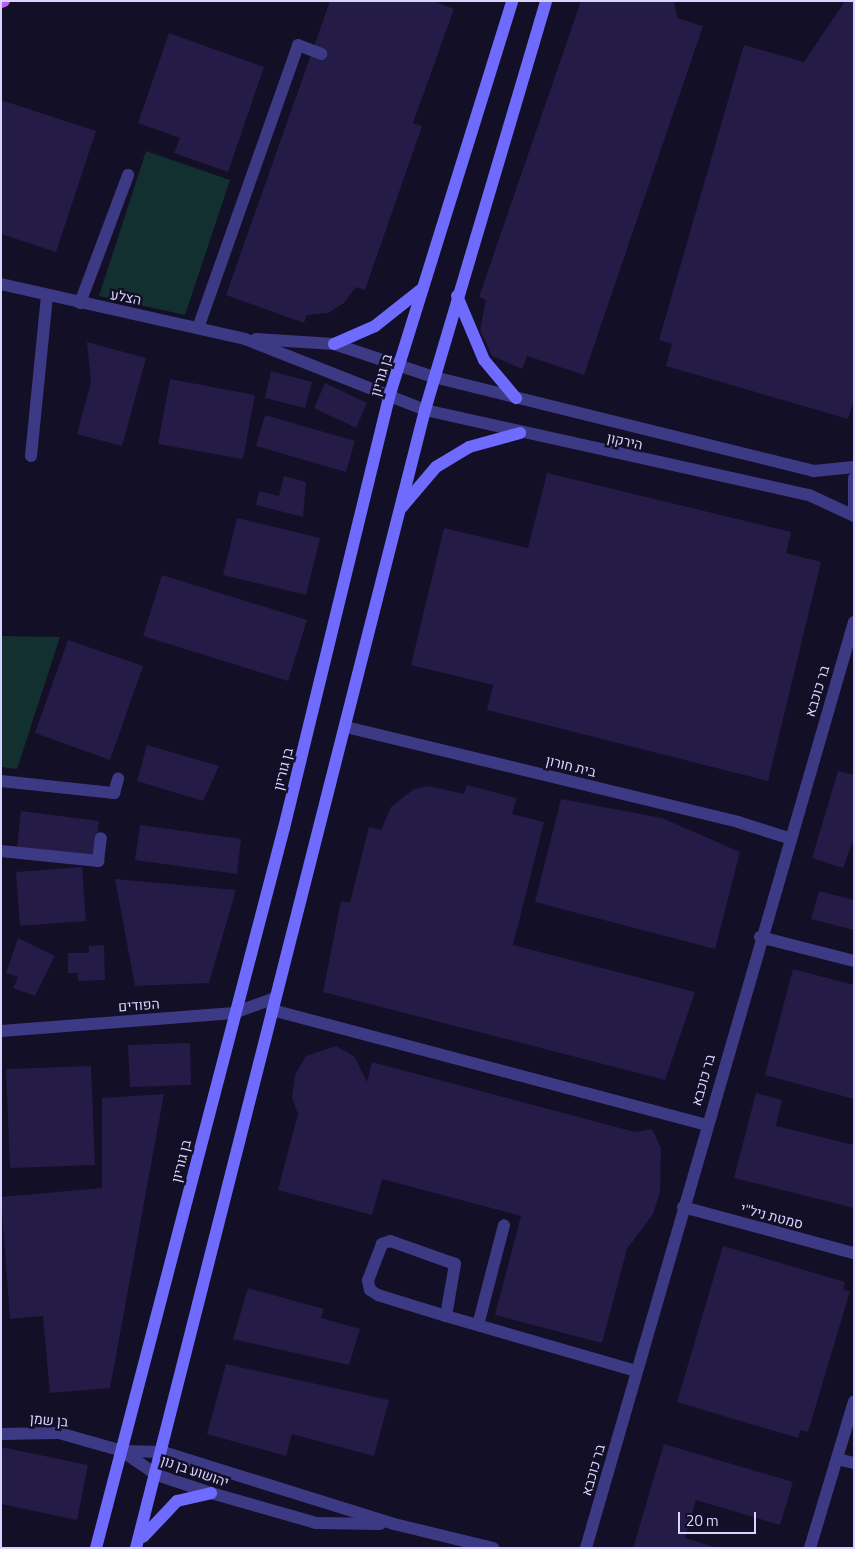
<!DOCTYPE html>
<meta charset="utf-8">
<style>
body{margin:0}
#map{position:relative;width:855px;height:1549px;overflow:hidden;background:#130f26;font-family:"Titillium Web",Heebo,sans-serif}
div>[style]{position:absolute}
.green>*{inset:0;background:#12302f}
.building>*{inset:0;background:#241b47}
.service>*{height:12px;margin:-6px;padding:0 6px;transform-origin:6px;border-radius:6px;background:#3d3a85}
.pedestrian>*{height:12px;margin:-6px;padding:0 6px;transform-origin:6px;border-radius:6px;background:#3d3a85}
.minor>*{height:12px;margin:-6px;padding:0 6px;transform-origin:6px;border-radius:6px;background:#3d3a85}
.secondary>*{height:12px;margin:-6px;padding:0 6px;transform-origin:6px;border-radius:6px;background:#6f6bff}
.primary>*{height:12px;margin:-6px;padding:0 6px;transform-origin:6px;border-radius:6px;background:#c25bff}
span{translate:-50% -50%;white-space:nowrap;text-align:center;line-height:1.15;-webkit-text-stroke:5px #130f26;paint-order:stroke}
.street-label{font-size:14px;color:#d9d4ff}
.frame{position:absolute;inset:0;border:2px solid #d9d4ff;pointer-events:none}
.scale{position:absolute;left:678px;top:1512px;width:78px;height:22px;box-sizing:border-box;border:2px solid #d9d4ff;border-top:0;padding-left:6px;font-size:15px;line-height:18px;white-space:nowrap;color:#d9d4ff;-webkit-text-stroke:4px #130f26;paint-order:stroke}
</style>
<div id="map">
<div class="green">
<i style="clip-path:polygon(146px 151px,230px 180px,185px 315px,99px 296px)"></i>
<i style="clip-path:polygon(1px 636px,60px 637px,17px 769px,1px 767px)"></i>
</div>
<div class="building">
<i style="clip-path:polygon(330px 1px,433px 1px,454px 9px,413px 123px,422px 126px,365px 290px,356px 287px,344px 303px,328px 313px,307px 315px,304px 323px,226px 295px)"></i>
<i style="clip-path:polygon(581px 1px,674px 1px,677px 18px,703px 26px,584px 375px,527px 356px,522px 369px,492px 356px,480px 330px,486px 300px,479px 297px)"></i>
<i style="clip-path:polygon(845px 1px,854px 1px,854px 400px,848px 419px,666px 366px,672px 344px,659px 340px,744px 45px,804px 62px)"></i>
<i style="clip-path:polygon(169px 33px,264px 67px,228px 172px,174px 153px,180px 138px,138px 123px)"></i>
<i style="clip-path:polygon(1px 100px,96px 131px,56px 252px,1px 234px)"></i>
<i style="clip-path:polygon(87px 342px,146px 358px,122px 446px,77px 434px,91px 382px)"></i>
<i style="clip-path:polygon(271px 371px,312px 382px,305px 408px,265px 398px)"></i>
<i style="clip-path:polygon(170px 379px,255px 395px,243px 459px,158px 444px)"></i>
<i style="clip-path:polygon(325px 383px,367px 403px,356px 428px,314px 408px)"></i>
<i style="clip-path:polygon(265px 415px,355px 441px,346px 472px,256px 446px)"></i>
<i style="clip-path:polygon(547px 473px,791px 532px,786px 553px,821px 562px,768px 781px,487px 710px,493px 685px,411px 665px,444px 528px,528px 548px)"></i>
<i style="clip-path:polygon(284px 476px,306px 482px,303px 517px,256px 505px,259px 491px,279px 496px)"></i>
<i style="clip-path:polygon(237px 518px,320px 538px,306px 595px,223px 575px)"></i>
<i style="clip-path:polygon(162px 575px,307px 620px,288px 681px,143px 636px)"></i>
<i style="clip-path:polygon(68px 640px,143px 666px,110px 760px,35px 733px)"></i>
<i style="clip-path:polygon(147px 745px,219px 766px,203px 801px,137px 781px)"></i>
<i style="clip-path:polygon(838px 771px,854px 775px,854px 838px,843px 868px,812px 858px)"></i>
<i style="clip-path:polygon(467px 785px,517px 798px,512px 814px,544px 822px,513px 945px,695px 992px,665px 1080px,323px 992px,341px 901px,350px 903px,369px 827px,381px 830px,391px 807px,414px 789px,428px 786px,464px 794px)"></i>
<i style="clip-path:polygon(561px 799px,662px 818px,740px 852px,715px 949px,535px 902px)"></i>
<i style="clip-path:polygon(21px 811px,99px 821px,95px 856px,17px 847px)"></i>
<i style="clip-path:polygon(140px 825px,241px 839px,237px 874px,135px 860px)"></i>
<i style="clip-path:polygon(82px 867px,86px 921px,20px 926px,16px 872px)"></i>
<i style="clip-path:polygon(115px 879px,236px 890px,209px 983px,135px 986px)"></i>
<i style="clip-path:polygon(819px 891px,854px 900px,854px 930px,811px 919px)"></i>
<i style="clip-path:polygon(18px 938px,55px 956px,35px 996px,13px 988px,18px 977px,6px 973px)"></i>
<i style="clip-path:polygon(104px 945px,105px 980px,78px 981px,78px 973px,68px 973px,68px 953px,89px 953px,89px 946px)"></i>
<i style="clip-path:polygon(793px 969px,854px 985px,854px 1099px,765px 1075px)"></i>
<i style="clip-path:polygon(190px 1043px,191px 1085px,130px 1087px,128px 1045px)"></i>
<i style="clip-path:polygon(336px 1046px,354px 1056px,367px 1082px,372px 1062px,635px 1132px,652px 1129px,661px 1148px,660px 1192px,653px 1214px,627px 1249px,602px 1343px,495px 1315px,521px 1216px,382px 1179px,372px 1215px,278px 1190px,298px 1114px,292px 1098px,295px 1075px,306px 1056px)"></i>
<i style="clip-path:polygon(91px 1066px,95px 1165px,10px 1168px,6px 1069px)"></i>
<i style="clip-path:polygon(756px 1093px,782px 1100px,776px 1126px,854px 1145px,854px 1208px,734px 1178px)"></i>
<i style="clip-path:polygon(164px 1094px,110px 1388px,50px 1393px,43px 1316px,10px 1319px,1px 1197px,102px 1188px,102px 1098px)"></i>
<i style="clip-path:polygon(723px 1246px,845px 1282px,843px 1290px,850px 1291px,808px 1432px,801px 1430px,798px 1438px,677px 1402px)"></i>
<i style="clip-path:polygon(248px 1288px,324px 1309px,321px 1318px,360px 1329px,349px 1365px,233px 1339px)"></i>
<i style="clip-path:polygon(226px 1364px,389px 1400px,374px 1456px,292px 1434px,286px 1456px,207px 1434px)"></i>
<i style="clip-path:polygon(664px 1444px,793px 1482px,780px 1525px,696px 1500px,685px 1538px,717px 1548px,633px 1548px)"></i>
<i style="clip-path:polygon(1px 1447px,88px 1465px,77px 1520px,1px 1504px)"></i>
</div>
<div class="service">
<i style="left:80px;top:303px;width:137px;rotate:-69.4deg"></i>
<i style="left:198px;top:328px;width:300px;rotate:-70.5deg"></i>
<i style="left:298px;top:45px;width:25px;rotate:21deg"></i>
<i style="left:31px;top:456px;width:161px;rotate:-84.3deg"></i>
<i style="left:1px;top:781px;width:114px;rotate:6.1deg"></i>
<i style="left:114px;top:793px;width:15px;rotate:-74deg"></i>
<i style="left:1px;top:851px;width:98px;rotate:5.9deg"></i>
<i style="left:98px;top:861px;width:23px;rotate:-83deg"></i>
<i style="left:446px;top:1316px;width:53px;rotate:-80.2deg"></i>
<i style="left:455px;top:1264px;width:69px;rotate:-160.5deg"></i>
<i style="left:390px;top:1241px;width:9px;rotate:159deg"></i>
<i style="left:382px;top:1244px;width:39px;rotate:111deg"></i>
<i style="left:368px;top:1280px;width:10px;rotate:79deg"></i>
<i style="left:370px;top:1290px;width:9px;rotate:32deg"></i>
<i style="left:378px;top:1295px;width:71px;rotate:17.2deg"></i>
<i style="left:446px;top:1316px;width:198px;rotate:16.1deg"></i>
<i style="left:478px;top:1325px;width:103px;rotate:-75.4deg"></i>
<i style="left:810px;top:1548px;width:153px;rotate:-73.3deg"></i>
</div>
<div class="pedestrian">
<i style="left:272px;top:1010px;width:449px;rotate:14.8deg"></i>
<i style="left:837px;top:1459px;width:17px;rotate:13deg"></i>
</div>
<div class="minor">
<i style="left:1px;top:284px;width:250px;rotate:12.7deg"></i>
<i style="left:245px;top:339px;width:193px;rotate:21.5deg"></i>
<i style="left:425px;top:410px;width:393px;rotate:12.5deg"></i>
<i style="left:809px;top:495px;width:50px;rotate:25deg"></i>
<i style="left:256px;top:339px;width:78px;rotate:3.7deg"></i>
<i style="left:334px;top:344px;width:105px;rotate:18.3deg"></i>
<i style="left:434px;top:377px;width:391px;rotate:13.9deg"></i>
<i style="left:814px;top:471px;width:40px;rotate:-5.7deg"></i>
<i style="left:854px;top:478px;width:32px;rotate:90deg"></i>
<i style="left:346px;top:727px;width:403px;rotate:13.6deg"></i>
<i style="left:738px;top:822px;width:52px;rotate:17.7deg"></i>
<i style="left:760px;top:937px;width:97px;rotate:14.3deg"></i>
<i style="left:1px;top:1031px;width:234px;rotate:-4.4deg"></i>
<i style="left:234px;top:1013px;width:44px;rotate:-20.1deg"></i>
<i style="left:683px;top:1207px;width:177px;rotate:15.1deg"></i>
<i style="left:1px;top:1434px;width:58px;rotate:-1deg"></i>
<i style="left:59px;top:1433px;width:66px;rotate:15.9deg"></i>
<i style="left:122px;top:1451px;width:41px;rotate:1.4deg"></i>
<i style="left:163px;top:1452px;width:242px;rotate:17.3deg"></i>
<i style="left:394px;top:1524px;width:102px;rotate:13.6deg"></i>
<i style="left:122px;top:1451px;width:42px;rotate:34.4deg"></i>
<i style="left:157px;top:1475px;width:57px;rotate:18.4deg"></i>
<i style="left:211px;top:1493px;width:109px;rotate:15.9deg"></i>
<i style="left:316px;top:1523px;width:64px;rotate:0.9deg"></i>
<i style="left:586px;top:1548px;width:964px;rotate:-73.86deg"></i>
</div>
<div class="secondary">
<i style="left:457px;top:296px;width:69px;rotate:67.1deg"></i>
<i style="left:484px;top:360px;width:50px;rotate:49.9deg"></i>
<i style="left:334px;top:344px;width:45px;rotate:-23.7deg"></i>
<i style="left:375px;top:326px;width:61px;rotate:-38.4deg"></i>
<i style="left:402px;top:507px;width:52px;rotate:-49.6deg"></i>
<i style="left:436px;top:467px;width:39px;rotate:-31deg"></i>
<i style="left:469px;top:447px;width:53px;rotate:-15.4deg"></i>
<i style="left:143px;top:1537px;width:50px;rotate:-46.6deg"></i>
<i style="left:177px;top:1501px;width:35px;rotate:-13deg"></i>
<i style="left:96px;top:1548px;width:744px;rotate:-75.37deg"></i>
<i style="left:284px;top:828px;width:444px;rotate:-76.3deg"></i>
<i style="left:389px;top:397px;width:415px;rotate:-72.7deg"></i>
<i style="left:136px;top:1548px;width:1174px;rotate:-75.75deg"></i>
<i style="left:425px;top:410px;width:427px;rotate:-73.5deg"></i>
</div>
<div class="primary">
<i style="left:1px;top:2px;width:3px;rotate:-18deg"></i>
</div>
<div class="street-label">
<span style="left:126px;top:297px;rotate:11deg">הצלע</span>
<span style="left:381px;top:375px;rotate:-73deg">בן גוריון</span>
<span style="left:625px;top:441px;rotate:12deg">הירקון</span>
<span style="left:817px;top:691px;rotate:-73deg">בר כוכבא</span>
<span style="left:571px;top:766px;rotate:14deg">בית חורון</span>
<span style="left:283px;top:769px;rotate:-76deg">בן גוריון</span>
<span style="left:139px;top:1005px;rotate:-4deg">הפודים</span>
<span style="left:703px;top:1080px;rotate:-74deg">בר כוכבא</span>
<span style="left:181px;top:1161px;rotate:-76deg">בן גוריון</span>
<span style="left:772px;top:1216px;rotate:15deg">סמטת ניל"י</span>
<span style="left:49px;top:1420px;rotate:5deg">בן שמן</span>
<span style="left:593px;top:1470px;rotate:-74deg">בר כוכבא</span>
<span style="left:195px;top:1471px;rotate:19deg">יהושוע בן נון</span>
</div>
<div class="frame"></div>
<div class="scale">20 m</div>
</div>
